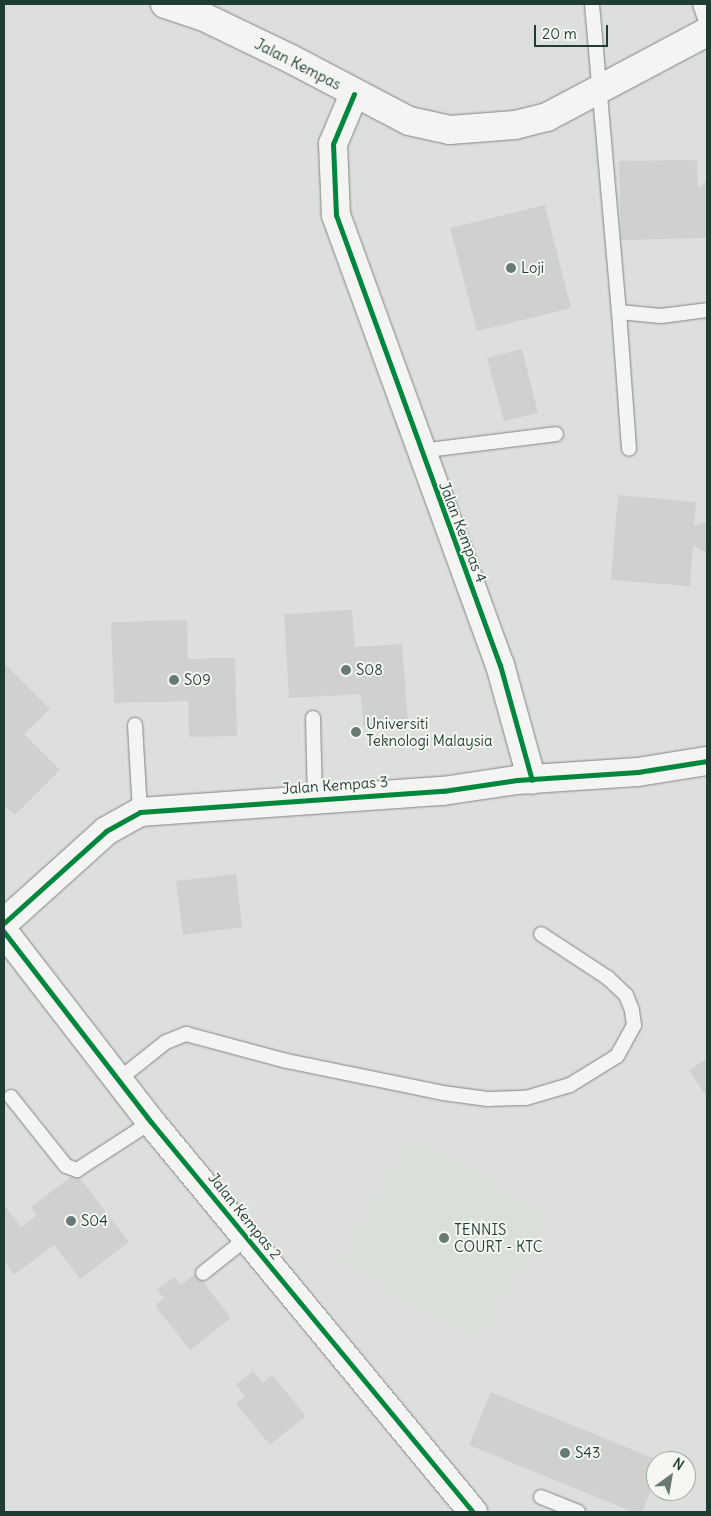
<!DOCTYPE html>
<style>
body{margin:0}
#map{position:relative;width:711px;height:1516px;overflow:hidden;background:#edeeeb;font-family:Delius,sans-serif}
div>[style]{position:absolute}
.built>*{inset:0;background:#dcdfdb}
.green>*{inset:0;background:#dadfda}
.building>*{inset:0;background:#cfd1cf}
.roads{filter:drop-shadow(0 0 1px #818784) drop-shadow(0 0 1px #818784)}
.lane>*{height:14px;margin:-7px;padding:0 7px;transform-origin:7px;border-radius:7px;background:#f4f4f2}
.street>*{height:28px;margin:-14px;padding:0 14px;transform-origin:14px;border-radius:14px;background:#f4f4f2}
.secondary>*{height:28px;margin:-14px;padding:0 14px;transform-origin:14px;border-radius:14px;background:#f4f4f2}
.cycleway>*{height:5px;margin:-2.5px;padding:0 2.5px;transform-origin:2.5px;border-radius:2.5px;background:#00873e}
.dots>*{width:14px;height:14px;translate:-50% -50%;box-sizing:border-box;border:2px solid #f6f6f2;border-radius:50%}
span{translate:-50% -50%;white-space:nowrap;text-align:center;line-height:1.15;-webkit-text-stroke:4px #f6f6f2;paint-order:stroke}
.street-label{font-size:15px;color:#1f3d34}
.poi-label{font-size:15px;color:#1f3d34}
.left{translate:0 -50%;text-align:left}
.frame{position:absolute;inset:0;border:5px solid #1f3d34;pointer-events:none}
.north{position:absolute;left:646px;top:1451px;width:50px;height:50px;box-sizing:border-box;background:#f6f6f2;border:1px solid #a0aca6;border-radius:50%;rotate:32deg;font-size:14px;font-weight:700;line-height:20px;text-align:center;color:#1f3d34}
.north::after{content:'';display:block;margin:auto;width:18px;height:22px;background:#677b74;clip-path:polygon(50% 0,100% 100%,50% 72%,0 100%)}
.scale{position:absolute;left:534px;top:25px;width:74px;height:22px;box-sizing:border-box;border:2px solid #1f3d34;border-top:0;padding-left:6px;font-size:15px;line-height:18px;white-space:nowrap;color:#1f3d34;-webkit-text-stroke:4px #f6f6f2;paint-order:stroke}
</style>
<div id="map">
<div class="built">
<i style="clip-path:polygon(evenodd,4px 4px,707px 4px,707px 1512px,4px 1512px,4px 4px,656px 1461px,686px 1461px,686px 1491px,656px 1491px,656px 1461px)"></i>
</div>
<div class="green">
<i style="clip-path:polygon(410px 1139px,546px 1213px,479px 1338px,342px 1263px)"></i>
</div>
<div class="building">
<i style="clip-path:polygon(697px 160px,698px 188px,707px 180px,707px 238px,621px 240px,619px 161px)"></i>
<i style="clip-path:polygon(545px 205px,571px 308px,477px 331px,450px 228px)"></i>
<i style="clip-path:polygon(522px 349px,538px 413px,504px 421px,487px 358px)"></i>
<i style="clip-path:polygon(618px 495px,696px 502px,694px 526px,707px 521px,707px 553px,693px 545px,690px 586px,611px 580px)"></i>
<i style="clip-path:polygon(352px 610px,355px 647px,402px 644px,408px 723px,363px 726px,361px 694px,289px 698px,284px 614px)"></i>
<i style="clip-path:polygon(187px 620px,188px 659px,235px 658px,237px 736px,189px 737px,188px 701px,114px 703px,111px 622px)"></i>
<i style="clip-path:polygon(4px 663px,50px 709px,24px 734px,60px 770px,15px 815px,4px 805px)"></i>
<i style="clip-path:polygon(236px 874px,242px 927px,183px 935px,176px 881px)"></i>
<i style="clip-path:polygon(707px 1059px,707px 1098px,689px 1070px)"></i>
<i style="clip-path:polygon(76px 1173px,129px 1242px,80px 1279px,54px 1245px,14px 1275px,4px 1261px,4px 1205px,21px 1227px,37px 1215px,31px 1207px)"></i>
<i style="clip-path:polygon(196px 1273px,231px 1318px,190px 1350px,155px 1306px,164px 1298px,157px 1290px,174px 1277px,181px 1285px)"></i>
<i style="clip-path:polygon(253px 1371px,263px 1383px,272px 1375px,306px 1416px,270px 1445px,236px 1404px,245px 1396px,236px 1385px)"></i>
<i style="clip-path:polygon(491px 1392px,660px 1461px,656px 1461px,656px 1479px,642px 1512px,633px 1512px,469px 1445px)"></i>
</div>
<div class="roads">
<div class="lane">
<i style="left:592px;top:4px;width:309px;rotate:85deg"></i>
<i style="left:619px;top:312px;width:42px;rotate:5.4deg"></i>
<i style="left:661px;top:316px;width:46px;rotate:-7.4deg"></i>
<i style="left:700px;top:4px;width:21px;rotate:71deg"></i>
<i style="left:619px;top:312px;width:137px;rotate:85.8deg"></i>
<i style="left:420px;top:451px;width:137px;rotate:-7.1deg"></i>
<i style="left:313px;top:718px;width:81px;rotate:88.6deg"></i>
<i style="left:135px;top:725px;width:87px;rotate:86.7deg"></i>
<i style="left:118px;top:1080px;width:61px;rotate:-38.4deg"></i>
<i style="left:166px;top:1042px;width:22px;rotate:-22deg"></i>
<i style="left:186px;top:1034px;width:105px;rotate:15deg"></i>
<i style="left:287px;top:1061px;width:159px;rotate:11.6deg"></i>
<i style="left:443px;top:1093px;width:45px;rotate:7.6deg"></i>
<i style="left:488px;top:1099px;width:38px;rotate:-2deg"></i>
<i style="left:526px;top:1098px;width:46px;rotate:-16.5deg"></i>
<i style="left:570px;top:1085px;width:55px;rotate:-31.7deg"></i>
<i style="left:617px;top:1056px;width:35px;rotate:-61deg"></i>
<i style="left:634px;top:1025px;width:15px;rotate:-98deg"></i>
<i style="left:632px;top:1010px;width:16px;rotate:-112deg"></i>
<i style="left:626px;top:995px;width:25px;rotate:-137deg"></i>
<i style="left:608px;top:978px;width:80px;rotate:-146.7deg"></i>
<i style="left:11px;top:1097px;width:88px;rotate:51.4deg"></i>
<i style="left:66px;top:1166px;width:12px;rotate:20deg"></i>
<i style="left:77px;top:1170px;width:88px;rotate:-33deg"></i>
<i style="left:203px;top:1273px;width:56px;rotate:-38.5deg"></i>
<i style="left:541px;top:1497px;width:40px;rotate:22deg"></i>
</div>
<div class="street">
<i style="left:165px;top:4px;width:41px;rotate:18.4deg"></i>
<i style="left:204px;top:17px;width:97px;rotate:25.8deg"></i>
<i style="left:291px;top:59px;width:133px;rotate:27.7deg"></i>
<i style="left:409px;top:121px;width:42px;rotate:12.4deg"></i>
<i style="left:450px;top:130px;width:65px;rotate:-4.4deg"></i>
<i style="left:515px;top:125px;width:33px;rotate:-14deg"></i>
<i style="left:547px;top:117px;width:181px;rotate:-28deg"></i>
<i style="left:354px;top:94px;width:54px;rotate:112.8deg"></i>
<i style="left:333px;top:144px;width:71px;rotate:87.6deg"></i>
<i style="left:336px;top:215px;width:479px;rotate:70deg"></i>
<i style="left:500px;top:665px;width:119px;rotate:74.5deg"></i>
<i style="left:4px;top:923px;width:137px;rotate:-42deg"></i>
<i style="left:106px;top:831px;width:39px;rotate:-29deg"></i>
<i style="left:140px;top:812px;width:304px;rotate:-4deg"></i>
<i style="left:443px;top:791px;width:75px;rotate:-8.5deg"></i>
<i style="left:517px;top:780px;width:121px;rotate:-3.8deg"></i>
<i style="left:638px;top:772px;width:70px;rotate:-9.1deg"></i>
</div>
<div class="secondary">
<i style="left:4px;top:932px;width:240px;rotate:52.3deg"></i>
<i style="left:151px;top:1122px;width:506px;rotate:50.46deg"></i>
</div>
</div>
<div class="cycleway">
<i style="left:354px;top:94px;width:54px;rotate:112.8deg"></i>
<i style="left:333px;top:144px;width:71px;rotate:87.6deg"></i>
<i style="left:336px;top:215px;width:479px;rotate:70deg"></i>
<i style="left:500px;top:665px;width:119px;rotate:74.5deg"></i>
<i style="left:4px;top:923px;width:137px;rotate:-42deg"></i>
<i style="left:106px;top:831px;width:39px;rotate:-29deg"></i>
<i style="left:140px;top:812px;width:304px;rotate:-4deg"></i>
<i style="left:443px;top:791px;width:75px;rotate:-8.5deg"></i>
<i style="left:517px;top:780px;width:121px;rotate:-3.8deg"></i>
<i style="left:638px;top:772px;width:70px;rotate:-9.1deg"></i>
<i style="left:4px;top:932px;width:240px;rotate:52.3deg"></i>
<i style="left:151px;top:1122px;width:506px;rotate:50.46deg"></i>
</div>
<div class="dots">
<i style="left:511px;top:268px;background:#677b74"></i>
<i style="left:346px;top:670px;background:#677b74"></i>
<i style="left:174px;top:680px;background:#677b74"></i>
<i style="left:356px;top:732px;background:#677b74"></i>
<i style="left:71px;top:1221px;background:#677b74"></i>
<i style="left:444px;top:1238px;background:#677b74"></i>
<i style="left:565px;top:1453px;background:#677b74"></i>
</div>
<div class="street-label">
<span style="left:298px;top:64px;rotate:27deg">Jalan Kempas</span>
<span style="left:463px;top:532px;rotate:69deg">Jalan Kempas 4</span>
<span style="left:335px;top:785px;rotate:-4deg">Jalan Kempas 3</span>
<span style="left:245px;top:1216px;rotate:51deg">Jalan Kempas 2</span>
</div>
<div class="poi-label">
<span class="left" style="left:521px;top:268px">Loji</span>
<span class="left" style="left:356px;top:670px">S08</span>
<span class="left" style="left:184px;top:680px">S09</span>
<span class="left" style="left:366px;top:732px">Universiti<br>Teknologi Malaysia</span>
<span class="left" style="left:81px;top:1221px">S04</span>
<span class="left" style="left:454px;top:1238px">TENNIS<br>COURT - KTC</span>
<span class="left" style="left:575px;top:1453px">S43</span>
</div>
<div class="frame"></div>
<div class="north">N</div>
<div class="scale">20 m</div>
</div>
